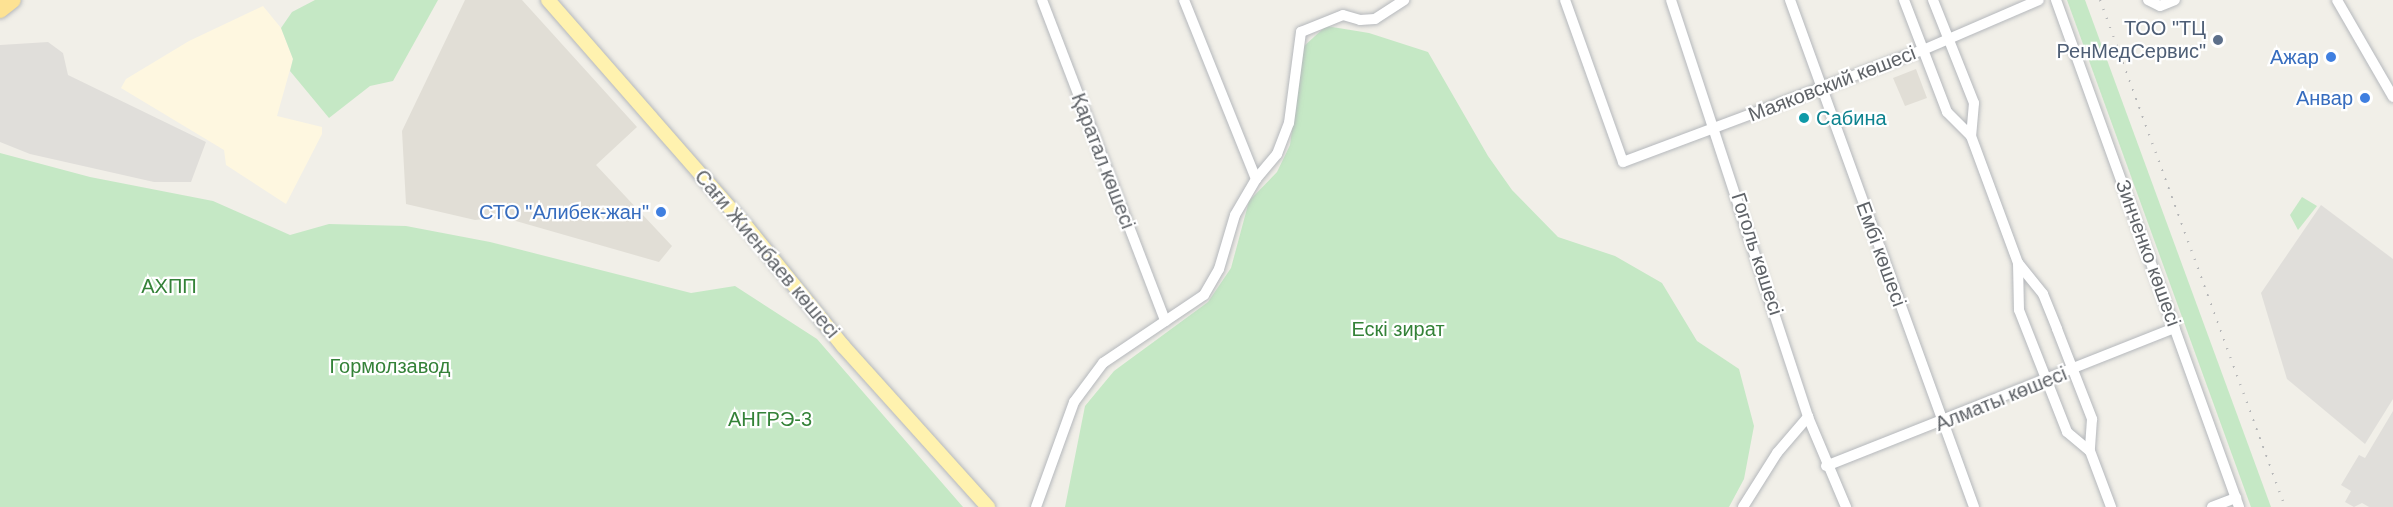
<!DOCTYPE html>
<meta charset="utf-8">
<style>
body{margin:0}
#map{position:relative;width:2393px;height:507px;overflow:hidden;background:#f1efe8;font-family:Helvetica,sans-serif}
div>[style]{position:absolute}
.commercial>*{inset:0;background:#fef7e0}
.industrial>*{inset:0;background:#e0deda}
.education>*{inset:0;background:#e1ded6}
.green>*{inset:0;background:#c5e8c5}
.roads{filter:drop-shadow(0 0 2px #b5b8bc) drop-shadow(0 0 2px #b5b8bc)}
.minor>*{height:10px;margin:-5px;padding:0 5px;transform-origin:5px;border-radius:5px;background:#fff}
.major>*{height:14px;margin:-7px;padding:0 7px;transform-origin:7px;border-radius:7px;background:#fff2af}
.highway>*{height:16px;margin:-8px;padding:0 8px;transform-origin:8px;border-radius:8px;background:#fde293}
.rail>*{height:2px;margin-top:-1px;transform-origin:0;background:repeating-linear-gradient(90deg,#b6b7b8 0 1.5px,transparent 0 9.5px)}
.dots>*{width:16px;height:16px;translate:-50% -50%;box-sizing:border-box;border:3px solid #fff;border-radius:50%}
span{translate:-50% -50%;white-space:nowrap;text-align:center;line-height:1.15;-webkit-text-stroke:4.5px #fff;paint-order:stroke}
.service-label{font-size:20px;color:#4e5e75}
.right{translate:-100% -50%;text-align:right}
.shop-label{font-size:20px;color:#366cbe}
.street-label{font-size:20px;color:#5f6368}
.culture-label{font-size:20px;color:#0d838f}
.left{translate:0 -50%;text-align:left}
.park-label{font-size:20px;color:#348238}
</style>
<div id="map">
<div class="commercial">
<i style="clip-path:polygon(263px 6px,281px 28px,293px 59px,277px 116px,322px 127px,322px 134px,286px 204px,226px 165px,224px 150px,121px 88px,126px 79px,189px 41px)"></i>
</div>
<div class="industrial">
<i style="clip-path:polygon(48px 42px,63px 53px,68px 75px,206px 142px,191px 182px,154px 182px,30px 154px,0 142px,0 45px)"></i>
<i style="clip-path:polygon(2321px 205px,2393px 259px,2393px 399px,2365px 444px,2287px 379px,2261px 293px)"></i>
<i style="clip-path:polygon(2393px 411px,2393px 507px,2369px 507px,2362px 503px,2354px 507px,2345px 502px,2351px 491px,2341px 485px,2359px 455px,2365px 458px)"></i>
</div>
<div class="education">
<i style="clip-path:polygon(465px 0,522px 0,637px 127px,596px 165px,672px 246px,659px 262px,502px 217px,475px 220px,406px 204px,402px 131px)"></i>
<i style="clip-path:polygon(1916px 69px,1927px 98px,1905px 106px,1893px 78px)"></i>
</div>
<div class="green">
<i style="clip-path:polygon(315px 0,438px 0,393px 81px,370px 86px,329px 118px,290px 71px,293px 59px,281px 28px,292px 12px)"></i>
<i style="clip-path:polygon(2067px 0,2085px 0,2271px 507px,2251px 507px)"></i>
<i style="clip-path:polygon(1326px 26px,1369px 33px,1428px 52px,1488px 156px,1512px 190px,1558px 237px,1615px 256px,1662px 283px,1697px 341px,1739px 369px,1754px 426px,1744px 479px,1729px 507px,1065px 507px,1085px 406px,1114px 371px,1208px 302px,1231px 268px,1249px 201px,1277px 172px,1290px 145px,1303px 47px)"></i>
<i style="clip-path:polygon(0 153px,90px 177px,213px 201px,290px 235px,329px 224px,406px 226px,490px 242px,691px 293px,735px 286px,817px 339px,963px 507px,0 507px)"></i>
<i style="clip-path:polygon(2302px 197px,2317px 206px,2298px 230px,2290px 215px)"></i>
</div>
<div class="roads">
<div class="minor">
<i style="left:1042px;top:0;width:344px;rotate:69deg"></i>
<i style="left:1184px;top:0;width:193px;rotate:68.1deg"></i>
<i style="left:1565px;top:0;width:172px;rotate:70.3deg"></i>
<i style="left:1623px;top:162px;width:320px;rotate:-20.5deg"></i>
<i style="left:1923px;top:50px;width:126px;rotate:-23.3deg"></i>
<i style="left:1671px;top:0;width:439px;rotate:71.8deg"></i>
<i style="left:1808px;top:417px;width:98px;rotate:67.1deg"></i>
<i style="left:1790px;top:0;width:539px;rotate:70.05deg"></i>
<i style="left:1904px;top:0;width:120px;rotate:69deg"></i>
<i style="left:1947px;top:112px;width:34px;rotate:45deg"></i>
<i style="left:1971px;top:136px;width:135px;rotate:69.7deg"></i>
<i style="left:2018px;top:263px;width:40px;rotate:51deg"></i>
<i style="left:2043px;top:294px;width:38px;rotate:68deg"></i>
<i style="left:2057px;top:329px;width:97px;rotate:68.7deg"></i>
<i style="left:2092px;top:419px;width:32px;rotate:94deg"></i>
<i style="left:2090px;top:451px;width:60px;rotate:69.4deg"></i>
<i style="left:1933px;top:0;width:111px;rotate:68.3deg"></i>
<i style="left:1974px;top:103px;width:33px;rotate:95deg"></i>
<i style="left:2056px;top:0;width:539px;rotate:70.15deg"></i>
<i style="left:2148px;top:0;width:13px;rotate:27deg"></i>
<i style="left:2160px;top:6px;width:16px;rotate:-22deg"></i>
<i style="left:2337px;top:0;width:112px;rotate:60deg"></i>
<i style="left:2018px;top:263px;width:47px;rotate:88.8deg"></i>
<i style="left:2019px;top:310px;width:131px;rotate:68.5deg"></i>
<i style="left:2067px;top:432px;width:30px;rotate:40deg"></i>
<i style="left:1826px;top:466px;width:375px;rotate:-21.6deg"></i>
<i style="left:1036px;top:507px;width:112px;rotate:-70.1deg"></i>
<i style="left:1074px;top:402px;width:49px;rotate:-53.4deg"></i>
<i style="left:1103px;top:363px;width:122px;rotate:-34deg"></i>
<i style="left:1204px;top:295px;width:30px;rotate:-60deg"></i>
<i style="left:1219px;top:269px;width:56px;rotate:-73.5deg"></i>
<i style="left:1235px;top:215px;width:42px;rotate:-59.7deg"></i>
<i style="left:1256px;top:179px;width:33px;rotate:-50deg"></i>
<i style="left:1277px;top:154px;width:33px;rotate:-69deg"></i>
<i style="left:1289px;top:123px;width:92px;rotate:-82.5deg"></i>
<i style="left:1301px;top:32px;width:45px;rotate:-22deg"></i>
<i style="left:1343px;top:15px;width:18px;rotate:16deg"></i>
<i style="left:1360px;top:20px;width:15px;rotate:-4deg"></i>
<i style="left:1375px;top:19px;width:35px;rotate:-33deg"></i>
<i style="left:1743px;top:507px;width:64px;rotate:-57.8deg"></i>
<i style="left:1777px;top:453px;width:48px;rotate:-49.3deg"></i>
<i style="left:2212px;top:507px;width:26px;rotate:-21deg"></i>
</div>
<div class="major">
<i style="left:548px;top:0;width:302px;rotate:48.8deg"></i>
<i style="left:747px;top:227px;width:153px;rotate:51.1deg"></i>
<i style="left:843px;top:346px;width:217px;rotate:48deg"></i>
</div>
<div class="highway">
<i style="left:0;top:10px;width:16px;rotate:-38deg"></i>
</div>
</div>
<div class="rail">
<i style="left:2100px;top:0;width:540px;rotate:69.95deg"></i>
</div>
<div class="dots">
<i style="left:2218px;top:40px;background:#5c6f8a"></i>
<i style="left:2331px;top:57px;background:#3f7fe0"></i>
<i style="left:2365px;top:98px;background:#3f7fe0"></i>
<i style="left:1804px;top:118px;background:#0f9aa8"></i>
<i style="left:661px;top:212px;background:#3f7fe0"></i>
</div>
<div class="service-label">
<span class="right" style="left:2206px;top:40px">ТОО "ТЦ<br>РенМедСервис"</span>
</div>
<div class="shop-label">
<span class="right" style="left:2319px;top:57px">Ажар</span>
<span class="right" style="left:2353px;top:98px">Анвар</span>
<span class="right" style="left:649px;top:212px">СТО "Алибек-жан"</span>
</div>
<div class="street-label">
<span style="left:1832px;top:84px;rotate:-21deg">Маяковский көшесі</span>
<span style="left:1103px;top:161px;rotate:69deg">Қаратал көшесі</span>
<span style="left:2148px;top:253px;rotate:70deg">Зинченко көшесі</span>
<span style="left:767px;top:254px;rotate:50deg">Сағи Жиенбаев көшесі</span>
<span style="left:1757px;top:254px;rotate:72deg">Гоголь көшесі</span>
<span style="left:1881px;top:254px;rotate:70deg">Ембі көшесі</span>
<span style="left:2001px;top:399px;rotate:-22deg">Алматы көшесі</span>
</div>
<div class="culture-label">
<span class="left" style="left:1816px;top:118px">Сабина</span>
</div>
<div class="park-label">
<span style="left:169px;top:286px">АХПП</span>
<span style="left:1398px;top:329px">Ескі зират</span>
<span style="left:390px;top:366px">Гормолзавод</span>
<span style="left:770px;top:419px">АНГРЭ-3</span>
</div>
</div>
